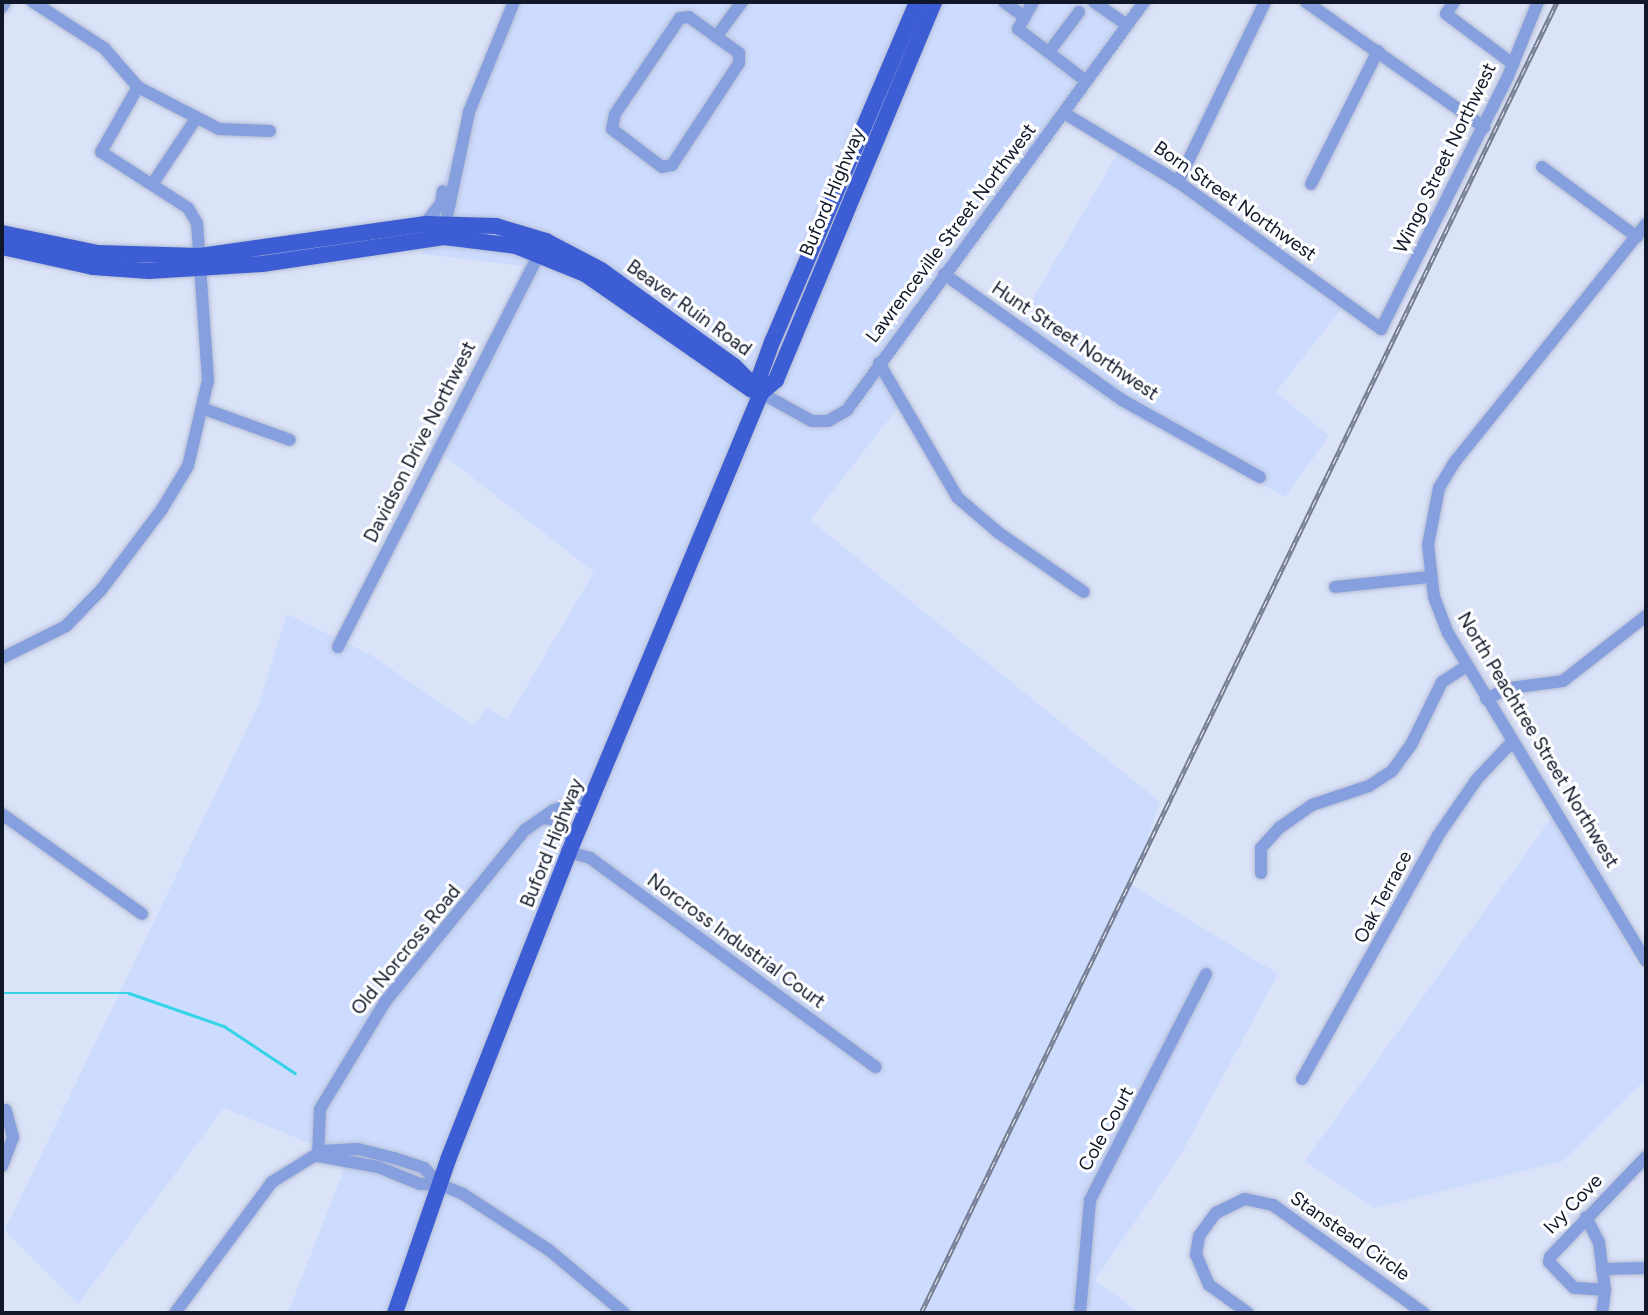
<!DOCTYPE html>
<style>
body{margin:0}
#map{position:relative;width:1648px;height:1315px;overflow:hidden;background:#dbe3f9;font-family:Figtree,sans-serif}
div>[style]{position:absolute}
.built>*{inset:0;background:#ccdbfe}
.stream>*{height:2.5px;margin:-1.25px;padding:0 1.25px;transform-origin:1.25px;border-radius:1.25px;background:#33d4e7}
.roads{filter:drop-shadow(0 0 2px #b6bed4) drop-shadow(0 0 2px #b6bed4)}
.minor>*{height:12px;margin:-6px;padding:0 6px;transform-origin:6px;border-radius:6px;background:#869fdf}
.major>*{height:16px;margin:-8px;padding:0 8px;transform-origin:8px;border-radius:8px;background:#3c5dd4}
.rail>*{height:5px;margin-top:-2.5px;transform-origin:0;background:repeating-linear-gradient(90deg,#fff 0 8px,#767e92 0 16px);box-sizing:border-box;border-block:2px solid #767e92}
span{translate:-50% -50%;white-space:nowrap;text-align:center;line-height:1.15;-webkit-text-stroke:6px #fff;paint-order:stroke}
.street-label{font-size:19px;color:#101729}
.frame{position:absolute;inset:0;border:4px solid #101729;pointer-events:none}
</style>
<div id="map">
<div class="built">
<i style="clip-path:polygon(515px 2px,1093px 2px,1127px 23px,1002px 209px,921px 304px,877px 365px,904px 400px,810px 520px,1160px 802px,1132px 885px,1278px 974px,1181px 1154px,1095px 1280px,1140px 1313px,288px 1313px,348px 1159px,224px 1108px,78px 1304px,5px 1230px,258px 706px,287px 614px,371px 655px,474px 726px,487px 707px,507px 720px,594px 572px,432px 446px,476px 368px,523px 266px,423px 254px,423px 229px)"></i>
<i style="clip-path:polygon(1119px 151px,1192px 195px,1346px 303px,1276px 392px,1329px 436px,1285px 497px,1115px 407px,1012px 335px)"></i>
<i style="clip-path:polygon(1553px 816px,1646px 980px,1646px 1079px,1563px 1161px,1374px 1208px,1305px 1161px)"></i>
</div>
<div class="stream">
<i style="left:2px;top:993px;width:127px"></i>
<i style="left:129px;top:993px;width:101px;rotate:19.2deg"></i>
<i style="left:224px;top:1026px;width:85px;rotate:33.5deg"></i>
</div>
<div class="roads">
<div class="minor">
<i style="left:1004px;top:2px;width:24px;rotate:36deg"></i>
<i style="left:1033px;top:2px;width:31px;rotate:119deg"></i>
<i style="left:1018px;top:29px;width:86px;rotate:37.4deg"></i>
<i style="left:1094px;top:2px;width:40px;rotate:34.9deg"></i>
<i style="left:1306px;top:2px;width:218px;rotate:35.1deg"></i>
<i style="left:1454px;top:2px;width:14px;rotate:124deg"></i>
<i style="left:1446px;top:14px;width:84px;rotate:36.7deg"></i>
<i style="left:2px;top:7px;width:6px;rotate:-59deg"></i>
<i style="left:689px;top:17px;width:62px;rotate:35.8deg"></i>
<i style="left:739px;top:53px;width:10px;rotate:90deg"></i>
<i style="left:739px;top:63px;width:122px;rotate:123.3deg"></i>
<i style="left:672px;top:165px;width:10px;rotate:169deg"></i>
<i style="left:662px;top:167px;width:63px;rotate:-142.8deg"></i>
<i style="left:612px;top:129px;width:15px;rotate:-79deg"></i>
<i style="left:615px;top:114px;width:116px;rotate:-55.9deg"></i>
<i style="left:680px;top:18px;width:9px;rotate:-6deg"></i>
<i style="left:716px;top:37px;width:44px;rotate:-53.4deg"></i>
<i style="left:1049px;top:52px;width:50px;rotate:-53.1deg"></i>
<i style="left:138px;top:87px;width:91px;rotate:27.4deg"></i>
<i style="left:219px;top:129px;width:51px;rotate:2.2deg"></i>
<i style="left:1064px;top:113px;width:133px;rotate:31.2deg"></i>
<i style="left:1178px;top:182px;width:251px;rotate:35.9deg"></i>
<i style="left:1381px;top:329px;width:283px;rotate:-63.3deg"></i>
<i style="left:1508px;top:76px;width:80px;rotate:-67.9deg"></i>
<i style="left:1542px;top:167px;width:118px;rotate:36.4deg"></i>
<i style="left:1178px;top:182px;width:200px;rotate:-64.2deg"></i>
<i style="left:153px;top:183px;width:76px;rotate:-56.3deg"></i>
<i style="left:1311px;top:184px;width:149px;rotate:-63.3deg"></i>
<i style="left:1646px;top:224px;width:307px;rotate:128.8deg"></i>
<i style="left:1454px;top:463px;width:29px;rotate:121deg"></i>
<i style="left:1439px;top:488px;width:58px;rotate:100.9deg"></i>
<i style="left:1428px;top:545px;width:52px;rotate:83.4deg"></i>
<i style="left:1434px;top:597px;width:39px;rotate:69deg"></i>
<i style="left:1448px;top:633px;width:383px;rotate:58.9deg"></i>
<i style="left:424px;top:225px;width:28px;rotate:-52deg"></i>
<i style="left:441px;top:203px;width:12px;rotate:-81deg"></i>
<i style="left:444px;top:231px;width:122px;rotate:-78.1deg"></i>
<i style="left:469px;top:112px;width:119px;rotate:-67.8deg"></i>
<i style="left:944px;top:274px;width:218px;rotate:35.3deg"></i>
<i style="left:1122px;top:400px;width:158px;rotate:29.2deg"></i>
<i style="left:879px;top:363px;width:156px;rotate:59.7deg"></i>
<i style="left:958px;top:498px;width:54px;rotate:40.5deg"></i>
<i style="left:999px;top:533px;width:103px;rotate:34.8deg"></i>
<i style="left:761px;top:393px;width:58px;rotate:28.8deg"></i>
<i style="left:812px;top:421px;width:16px"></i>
<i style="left:828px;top:421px;width:22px;rotate:-30deg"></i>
<i style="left:847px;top:410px;width:505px;rotate:-53.95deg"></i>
<i style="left:204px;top:409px;width:91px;rotate:19.8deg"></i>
<i style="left:1335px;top:587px;width:95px;rotate:-6.1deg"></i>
<i style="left:338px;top:647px;width:447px;rotate:-62.9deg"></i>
<i style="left:2px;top:658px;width:72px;rotate:-26.6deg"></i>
<i style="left:66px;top:626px;width:50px;rotate:-45.8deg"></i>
<i style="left:101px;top:590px;width:101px;rotate:-53deg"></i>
<i style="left:162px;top:509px;width:50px;rotate:-58.8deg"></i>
<i style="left:188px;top:466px;width:88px;rotate:-76.9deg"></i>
<i style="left:208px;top:380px;width:157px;rotate:-94deg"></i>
<i style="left:197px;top:223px;width:17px;rotate:-121deg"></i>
<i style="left:188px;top:208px;width:103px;rotate:-147.2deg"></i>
<i style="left:101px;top:152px;width:75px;rotate:-60.4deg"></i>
<i style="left:138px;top:87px;width:52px;rotate:-131.1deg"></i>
<i style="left:104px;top:48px;width:85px;rotate:-147.1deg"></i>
<i style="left:1486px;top:699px;width:26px;rotate:-25deg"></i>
<i style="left:1510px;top:688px;width:53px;rotate:-7.5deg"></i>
<i style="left:1563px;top:681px;width:105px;rotate:-38.1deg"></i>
<i style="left:2px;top:814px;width:172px;rotate:35.5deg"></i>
<i style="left:543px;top:818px;width:16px;rotate:7deg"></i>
<i style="left:559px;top:820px;width:27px;rotate:56deg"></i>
<i style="left:569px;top:852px;width:22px;rotate:16deg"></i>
<i style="left:590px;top:858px;width:354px;rotate:36.2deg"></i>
<i style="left:1261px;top:873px;width:25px;rotate:-90deg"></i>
<i style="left:1261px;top:848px;width:27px;rotate:-48deg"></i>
<i style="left:1279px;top:828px;width:40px;rotate:-34.9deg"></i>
<i style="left:1312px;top:805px;width:60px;rotate:-18.4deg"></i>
<i style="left:1369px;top:786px;width:27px;rotate:-33deg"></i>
<i style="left:1392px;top:771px;width:32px;rotate:-54deg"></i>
<i style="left:1411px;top:745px;width:70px;rotate:-63.8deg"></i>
<i style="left:1442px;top:682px;width:30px;rotate:-33deg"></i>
<i style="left:1302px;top:1079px;width:277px;rotate:-60.8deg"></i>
<i style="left:1437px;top:837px;width:70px;rotate:-55.4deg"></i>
<i style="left:1477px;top:779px;width:51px;rotate:-46.6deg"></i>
<i style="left:318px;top:1156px;width:47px;rotate:-87.6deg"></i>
<i style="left:320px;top:1109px;width:125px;rotate:-58.7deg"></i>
<i style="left:385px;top:1002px;width:222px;rotate:-50.9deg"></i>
<i style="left:525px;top:830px;width:35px;rotate:-35deg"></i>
<i style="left:554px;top:810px;width:42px;rotate:-21deg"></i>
<i style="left:318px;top:1156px;width:61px;rotate:10.4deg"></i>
<i style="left:378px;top:1167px;width:45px;rotate:22deg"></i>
<i style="left:420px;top:1184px;width:21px;rotate:3deg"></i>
<i style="left:441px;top:1185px;width:24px;rotate:22deg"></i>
<i style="left:463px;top:1194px;width:103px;rotate:33.1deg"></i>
<i style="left:549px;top:1250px;width:98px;rotate:40deg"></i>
<i style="left:2px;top:1166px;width:31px;rotate:-69deg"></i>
<i style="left:13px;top:1137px;width:28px;rotate:-105deg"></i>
<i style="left:1586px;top:1217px;width:28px;rotate:63deg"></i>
<i style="left:1599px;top:1242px;width:48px;rotate:82.9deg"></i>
<i style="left:1605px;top:1290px;width:23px;rotate:97deg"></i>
<i style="left:1602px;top:1269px;width:44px;rotate:-1.3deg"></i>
<i style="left:1605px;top:1290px;width:31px;rotate:-176deg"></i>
<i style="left:1574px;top:1288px;width:36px;rotate:-134deg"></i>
<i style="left:1549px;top:1262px;width:5px;rotate:-79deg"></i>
<i style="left:1550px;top:1257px;width:139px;rotate:-46.2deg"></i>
<i style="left:175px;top:1313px;width:163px;rotate:-53.5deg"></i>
<i style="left:272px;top:1182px;width:59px;rotate:-31.8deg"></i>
<i style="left:322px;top:1151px;width:36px;rotate:-3deg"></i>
<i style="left:358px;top:1149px;width:37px;rotate:14deg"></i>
<i style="left:394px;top:1158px;width:32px;rotate:18deg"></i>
<i style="left:424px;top:1168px;width:24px;rotate:45deg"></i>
<i style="left:1080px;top:1313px;width:113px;rotate:-84.9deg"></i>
<i style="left:1090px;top:1200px;width:254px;rotate:-62.8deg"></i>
<i style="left:1248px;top:1313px;width:48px;rotate:-144.3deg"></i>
<i style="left:1209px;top:1285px;width:33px;rotate:-113deg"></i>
<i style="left:1196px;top:1255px;width:19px;rotate:-81deg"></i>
<i style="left:1199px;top:1236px;width:29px;rotate:-54deg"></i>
<i style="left:1216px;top:1213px;width:32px;rotate:-26deg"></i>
<i style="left:1245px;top:1199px;width:29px;rotate:12deg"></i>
<i style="left:1273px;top:1205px;width:186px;rotate:35.6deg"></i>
</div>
<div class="major">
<i style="left:2px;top:233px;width:98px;rotate:11.8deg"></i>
<i style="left:98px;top:253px;width:102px;rotate:1.7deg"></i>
<i style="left:200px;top:256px;width:228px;rotate:-8.1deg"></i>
<i style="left:426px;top:224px;width:70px;rotate:1.6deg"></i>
<i style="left:496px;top:226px;width:52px;rotate:16.7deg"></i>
<i style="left:546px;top:241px;width:62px;rotate:27.8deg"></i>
<i style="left:601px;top:270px;width:164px;rotate:35.8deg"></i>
<i style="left:734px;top:366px;width:38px;rotate:45deg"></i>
<i style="left:2px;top:247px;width:93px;rotate:12.4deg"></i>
<i style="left:93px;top:267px;width:56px;rotate:4.1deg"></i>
<i style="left:149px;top:271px;width:113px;rotate:-3.5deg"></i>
<i style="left:262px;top:264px;width:184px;rotate:-8.4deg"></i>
<i style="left:444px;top:237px;width:73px;rotate:7.1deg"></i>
<i style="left:516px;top:246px;width:74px;rotate:22.1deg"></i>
<i style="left:585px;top:274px;width:203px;rotate:34.8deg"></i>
<i style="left:761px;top:393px;width:20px;rotate:-41deg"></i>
<i style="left:776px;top:380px;width:410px;rotate:-67.3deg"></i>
<i style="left:395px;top:1313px;width:165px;rotate:-70.9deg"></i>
<i style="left:449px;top:1157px;width:328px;rotate:-68.5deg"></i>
<i style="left:569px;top:852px;width:498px;rotate:-67.3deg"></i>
<i style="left:761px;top:393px;width:18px;rotate:-93deg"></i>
<i style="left:760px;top:375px;width:37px;rotate:-70deg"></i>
<i style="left:773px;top:340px;width:367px;rotate:-66.9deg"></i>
</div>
</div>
<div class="rail">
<i style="left:921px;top:1313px;width:1457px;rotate:-64.12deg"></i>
</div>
<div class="street-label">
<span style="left:1445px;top:158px;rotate:-64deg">Wingo Street Northwest</span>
<span style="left:832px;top:192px;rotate:-67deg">Buford Highway</span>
<span style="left:1235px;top:201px;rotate:35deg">Born Street Northwest</span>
<span style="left:951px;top:233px;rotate:-53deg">Lawrenceville Street Northwest</span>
<span style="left:689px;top:308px;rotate:36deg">Beaver Ruin Road</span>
<span style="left:1075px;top:341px;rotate:34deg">Hunt Street Northwest</span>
<span style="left:420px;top:442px;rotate:-63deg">Davidson Drive Northwest</span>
<span style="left:1538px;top:740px;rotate:59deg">North Peachtree Street Northwest</span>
<span style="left:552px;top:843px;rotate:-68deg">Buford Highway</span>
<span style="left:1383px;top:897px;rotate:-62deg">Oak Terrace</span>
<span style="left:736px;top:941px;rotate:36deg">Norcross Industrial Court</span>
<span style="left:406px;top:950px;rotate:-51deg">Old Norcross Road</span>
<span style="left:1106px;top:1129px;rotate:-61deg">Cole Court</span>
<span style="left:1573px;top:1204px;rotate:-46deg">Ivy Cove</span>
<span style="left:1350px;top:1236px;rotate:35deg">Stanstead Circle</span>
</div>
<div class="frame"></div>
</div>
